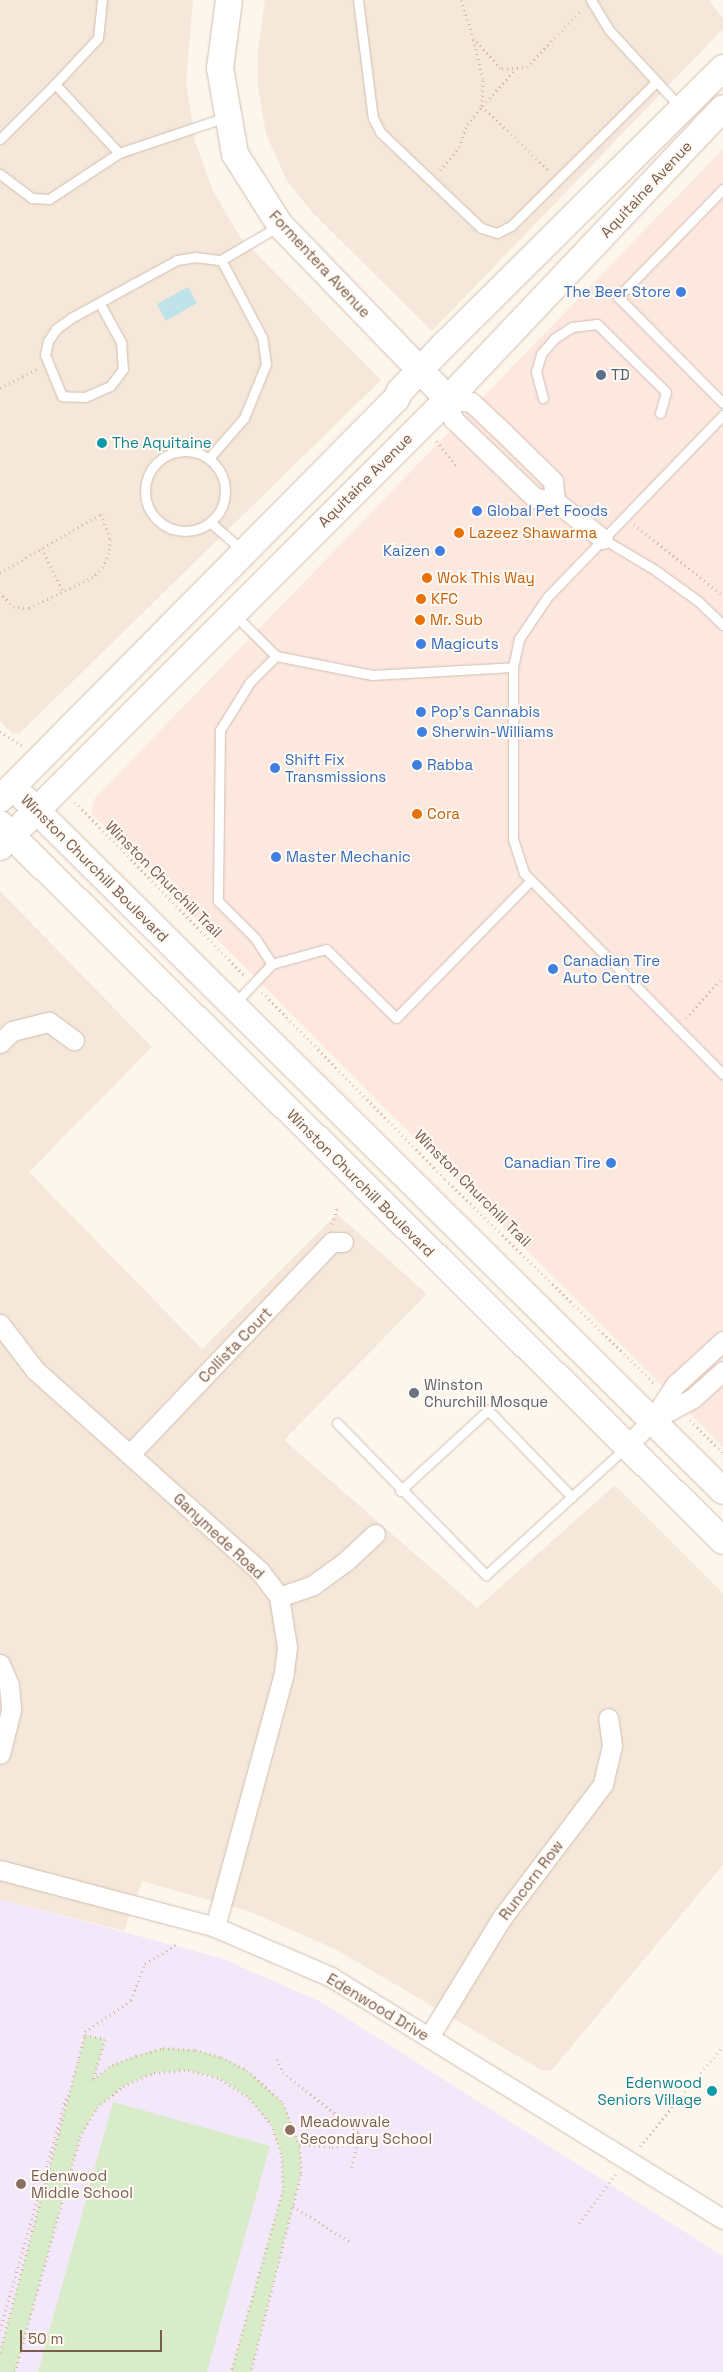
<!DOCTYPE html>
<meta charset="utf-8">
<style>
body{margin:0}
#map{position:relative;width:723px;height:2372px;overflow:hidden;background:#fdf6ec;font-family:"Space Grotesk",sans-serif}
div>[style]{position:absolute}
.residential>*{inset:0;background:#f5e8da}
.commercial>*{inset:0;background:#fde8e0}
.education>*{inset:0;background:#f3e8fa}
.green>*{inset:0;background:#d8ecc9}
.water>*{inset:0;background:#bfe3e8}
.path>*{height:3px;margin-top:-1.5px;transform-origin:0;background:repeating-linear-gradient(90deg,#d9b8a5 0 1px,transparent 0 5px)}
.roads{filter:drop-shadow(0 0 1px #d1beb0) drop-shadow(0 0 1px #d1beb0)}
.lane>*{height:9px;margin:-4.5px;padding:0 4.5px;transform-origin:4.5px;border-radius:4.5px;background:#fff}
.lane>.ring{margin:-4.5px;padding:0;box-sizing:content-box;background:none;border:9px solid #fff;border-radius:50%}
.street>*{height:19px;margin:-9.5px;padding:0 9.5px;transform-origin:9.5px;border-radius:9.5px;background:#fff}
.secondary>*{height:26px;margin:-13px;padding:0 13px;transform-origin:13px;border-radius:13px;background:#fff}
.dots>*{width:14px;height:14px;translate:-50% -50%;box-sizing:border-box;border:2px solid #fffaf3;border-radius:50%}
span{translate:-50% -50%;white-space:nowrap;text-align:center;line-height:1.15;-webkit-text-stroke:4px #fffaf3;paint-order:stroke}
.street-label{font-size:15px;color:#7a5c4d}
.shop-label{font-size:15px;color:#366cbe}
.right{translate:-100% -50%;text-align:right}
.left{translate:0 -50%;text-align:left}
.service-label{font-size:15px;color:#4e5e75}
.culture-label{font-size:15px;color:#0d838f}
.food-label{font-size:15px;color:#c56008}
.worship-label{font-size:15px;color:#5b616d}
.education-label{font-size:15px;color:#785e54}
.scale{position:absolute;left:20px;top:2330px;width:142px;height:22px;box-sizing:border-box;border:2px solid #7a5c4d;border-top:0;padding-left:6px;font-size:15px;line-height:18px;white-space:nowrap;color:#7a5c4d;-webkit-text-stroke:4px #fffaf3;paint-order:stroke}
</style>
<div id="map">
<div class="residential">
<i style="clip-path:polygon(0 0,193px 0,186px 82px,195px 141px,213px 191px,240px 237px,381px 380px,20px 733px,13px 734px,0 721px)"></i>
<i style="clip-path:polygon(265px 0,709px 0,723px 19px,723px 29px,432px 331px,312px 212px,287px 181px,266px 134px,258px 86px,258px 50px)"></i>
<i style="clip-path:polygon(0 891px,152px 1047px,29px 1172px,202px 1349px,337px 1214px,427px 1294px,284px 1440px,477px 1608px,615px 1485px,723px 1593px,723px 1865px,552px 2070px,543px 2071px,335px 1949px,248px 1911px,142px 1881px,124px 1931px,0 1899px)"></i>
</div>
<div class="commercial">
<i style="clip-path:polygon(723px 149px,723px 1447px,91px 813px,95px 798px)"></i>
</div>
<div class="education">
<i style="clip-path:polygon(0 1899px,221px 1958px,321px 2002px,723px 2256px,723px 2372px,0 2372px)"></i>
</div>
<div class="green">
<i style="clip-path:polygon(85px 2035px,105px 2039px,94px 2079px,112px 2065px,136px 2056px,163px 2048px,195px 2050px,221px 2057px,247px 2070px,283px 2103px,300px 2147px,301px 2174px,251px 2372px,231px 2372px,283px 2190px,282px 2156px,271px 2124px,249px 2098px,221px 2079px,188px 2070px,154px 2073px,123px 2086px,97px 2108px,80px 2137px,15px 2372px,0 2372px,0 2352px)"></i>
<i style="clip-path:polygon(113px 2102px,270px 2146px,207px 2372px,38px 2372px)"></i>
</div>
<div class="water">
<i style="clip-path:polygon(188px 287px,197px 303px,166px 321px,157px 304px)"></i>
</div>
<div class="path">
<i style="left:461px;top:0;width:40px;rotate:72deg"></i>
<i style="left:473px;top:38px;width:42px;rotate:46.9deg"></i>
<i style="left:502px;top:69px;width:25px;rotate:-5deg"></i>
<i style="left:527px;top:67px;width:80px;rotate:-46.5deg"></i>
<i style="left:517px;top:68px;width:52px;rotate:132.6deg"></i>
<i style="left:482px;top:106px;width:92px;rotate:44.1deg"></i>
<i style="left:440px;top:170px;width:30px;rotate:-50deg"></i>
<i style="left:459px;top:147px;width:24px;rotate:-71deg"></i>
<i style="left:467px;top:124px;width:23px;rotate:-50deg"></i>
<i style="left:482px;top:106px;width:27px;rotate:-88deg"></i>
<i style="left:483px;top:79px;width:42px;rotate:-103.7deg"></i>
<i style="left:0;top:388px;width:42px;rotate:-27.2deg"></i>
<i style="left:436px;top:441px;width:32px;rotate:51deg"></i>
<i style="left:634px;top:524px;width:114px;rotate:39deg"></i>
<i style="left:42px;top:548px;width:49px;rotate:64.5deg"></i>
<i style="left:0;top:573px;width:117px;rotate:-30.3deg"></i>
<i style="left:101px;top:514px;width:27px;rotate:70deg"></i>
<i style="left:110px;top:539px;width:14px;rotate:94deg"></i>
<i style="left:109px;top:553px;width:15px;rotate:113deg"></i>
<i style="left:103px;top:567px;width:14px;rotate:135deg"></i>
<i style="left:93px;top:577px;width:71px;rotate:154.2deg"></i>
<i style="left:29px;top:608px;width:15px;rotate:-176deg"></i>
<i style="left:14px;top:607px;width:20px;rotate:-135deg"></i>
<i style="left:0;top:731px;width:27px;rotate:34deg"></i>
<i style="left:75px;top:802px;width:243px;rotate:45.7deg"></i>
<i style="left:262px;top:992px;width:262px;rotate:45.6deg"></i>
<i style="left:445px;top:1179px;width:292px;rotate:44.3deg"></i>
<i style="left:686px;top:1018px;width:55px;rotate:-47.9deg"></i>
<i style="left:332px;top:1224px;width:19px;rotate:-72deg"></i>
<i style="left:690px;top:1420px;width:47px;rotate:45deg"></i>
<i style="left:84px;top:2036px;width:4px;rotate:-76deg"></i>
<i style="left:85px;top:2032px;width:56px;rotate:-34.8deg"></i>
<i style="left:131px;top:2000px;width:39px;rotate:-69deg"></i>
<i style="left:145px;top:1964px;width:40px;rotate:-32deg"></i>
<i style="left:277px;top:2059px;width:14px;rotate:65deg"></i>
<i style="left:283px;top:2072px;width:96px;rotate:38.7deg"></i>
<i style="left:358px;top:2132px;width:10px;rotate:90deg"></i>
<i style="left:299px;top:2144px;width:33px;rotate:5deg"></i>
<i style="left:332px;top:2147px;width:26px;rotate:-11deg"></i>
<i style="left:358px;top:2142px;width:28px;rotate:105deg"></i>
<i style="left:640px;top:2146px;width:130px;rotate:-50.3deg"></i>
<i style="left:293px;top:2206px;width:67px;rotate:32.3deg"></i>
<i style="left:579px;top:2223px;width:62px;rotate:-53.5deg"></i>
<i style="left:0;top:2330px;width:244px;rotate:-74.1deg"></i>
<i style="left:0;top:2352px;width:328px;rotate:-75deg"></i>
<i style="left:85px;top:2035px;width:20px;rotate:11deg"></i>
<i style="left:105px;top:2039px;width:43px;rotate:106.3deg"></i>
<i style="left:93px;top:2080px;width:24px;rotate:-38deg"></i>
<i style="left:112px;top:2065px;width:26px;rotate:-21deg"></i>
<i style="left:136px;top:2056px;width:28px;rotate:-17deg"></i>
<i style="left:163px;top:2048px;width:32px;rotate:4deg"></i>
<i style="left:195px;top:2050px;width:27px;rotate:15deg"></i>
<i style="left:221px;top:2057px;width:29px;rotate:27deg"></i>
<i style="left:247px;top:2070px;width:49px;rotate:42.5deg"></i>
<i style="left:283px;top:2103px;width:47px;rotate:68.9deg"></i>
<i style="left:300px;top:2147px;width:27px;rotate:88deg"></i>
<i style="left:301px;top:2174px;width:204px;rotate:104.2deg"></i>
<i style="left:15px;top:2372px;width:244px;rotate:-74.5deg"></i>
<i style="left:80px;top:2137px;width:34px;rotate:-60deg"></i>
<i style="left:97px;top:2108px;width:34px;rotate:-40deg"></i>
<i style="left:123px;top:2086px;width:34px;rotate:-23deg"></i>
<i style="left:154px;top:2073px;width:34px;rotate:-5deg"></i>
<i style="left:188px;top:2070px;width:34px;rotate:15deg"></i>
<i style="left:221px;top:2079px;width:34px;rotate:34deg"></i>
<i style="left:249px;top:2098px;width:34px;rotate:50deg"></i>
<i style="left:271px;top:2124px;width:34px;rotate:71deg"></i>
<i style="left:282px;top:2156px;width:34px;rotate:88deg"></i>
<i style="left:283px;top:2190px;width:189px;rotate:105.9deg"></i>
</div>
<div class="roads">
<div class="lane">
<i style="left:102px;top:0;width:38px;rotate:96deg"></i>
<i style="left:98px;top:38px;width:63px;rotate:133.1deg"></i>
<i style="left:55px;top:84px;width:94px;rotate:47.2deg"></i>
<i style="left:119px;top:153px;width:113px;rotate:-18.6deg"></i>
<i style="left:358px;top:0;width:119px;rotate:82.8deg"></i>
<i style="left:373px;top:118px;width:16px;rotate:63deg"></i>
<i style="left:380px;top:132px;width:139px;rotate:43.5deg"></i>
<i style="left:481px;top:228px;width:17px;rotate:17deg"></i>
<i style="left:497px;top:233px;width:16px;rotate:-27deg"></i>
<i style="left:511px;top:226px;width:204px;rotate:-44.8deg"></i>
<i style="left:591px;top:0;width:35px;rotate:59deg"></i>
<i style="left:609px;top:30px;width:105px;rotate:47.3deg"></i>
<i style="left:0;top:139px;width:78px;rotate:-45deg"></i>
<i style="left:0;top:174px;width:40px;rotate:37deg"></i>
<i style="left:32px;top:198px;width:17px;rotate:3deg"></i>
<i style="left:49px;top:199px;width:84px;rotate:-33.3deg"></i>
<i style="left:723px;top:189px;width:151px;rotate:134.2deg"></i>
<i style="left:618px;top:297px;width:149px;rotate:45.3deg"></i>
<i style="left:100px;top:304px;width:43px;rotate:61.1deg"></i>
<i style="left:121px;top:342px;width:27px;rotate:86deg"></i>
<i style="left:123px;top:369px;width:21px;rotate:127deg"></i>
<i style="left:110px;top:386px;width:27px;rotate:156deg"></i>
<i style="left:85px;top:397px;width:23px;rotate:-178deg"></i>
<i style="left:62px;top:396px;width:44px;rotate:-112.5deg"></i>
<i style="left:45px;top:355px;width:14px;rotate:-78deg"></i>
<i style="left:48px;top:341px;width:14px;rotate:-56deg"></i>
<i style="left:56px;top:329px;width:19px;rotate:-36deg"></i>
<i style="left:71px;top:318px;width:121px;rotate:-28.7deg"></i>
<i style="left:177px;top:260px;width:18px;rotate:-9deg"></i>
<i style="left:195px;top:257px;width:26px;rotate:7deg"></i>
<i style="left:543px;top:398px;width:27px;rotate:-105deg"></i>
<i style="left:536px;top:372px;width:19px;rotate:-74deg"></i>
<i style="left:541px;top:354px;width:21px;rotate:-49deg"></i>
<i style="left:555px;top:338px;width:20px;rotate:-33deg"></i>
<i style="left:572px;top:327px;width:25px;rotate:-7deg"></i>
<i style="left:597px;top:324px;width:97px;rotate:44.6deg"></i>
<i style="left:666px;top:392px;width:22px;rotate:106deg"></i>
<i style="left:723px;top:415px;width:252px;rotate:134deg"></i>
<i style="left:548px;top:596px;width:52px;rotate:124deg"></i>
<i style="left:519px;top:639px;width:29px;rotate:102deg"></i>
<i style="left:513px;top:667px;width:172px;rotate:90deg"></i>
<i style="left:513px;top:839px;width:36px;rotate:72deg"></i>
<i style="left:524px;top:873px;width:283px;rotate:45.3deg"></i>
<i class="ring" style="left:145px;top:451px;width:71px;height:71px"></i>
<i style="left:209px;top:458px;width:53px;rotate:-48.8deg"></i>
<i style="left:244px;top:418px;width:58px;rotate:-67.8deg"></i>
<i style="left:266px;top:364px;width:27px;rotate:-98deg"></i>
<i style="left:262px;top:337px;width:87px;rotate:-118deg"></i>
<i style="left:221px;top:260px;width:65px;rotate:-30.5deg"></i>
<i style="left:210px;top:522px;width:43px;rotate:41.2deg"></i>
<i style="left:603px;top:539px;width:61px;rotate:30.8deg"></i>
<i style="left:655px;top:570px;width:53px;rotate:35.8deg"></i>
<i style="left:698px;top:601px;width:35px;rotate:44deg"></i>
<i style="left:234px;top:614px;width:59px;rotate:45deg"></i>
<i style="left:276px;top:656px;width:37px;rotate:135deg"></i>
<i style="left:250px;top:682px;width:57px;rotate:122deg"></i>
<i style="left:220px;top:730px;width:171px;rotate:90.7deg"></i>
<i style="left:218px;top:901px;width:52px;rotate:45deg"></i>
<i style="left:255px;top:938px;width:31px;rotate:57deg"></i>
<i style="left:272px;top:964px;width:54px;rotate:133.5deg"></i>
<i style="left:276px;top:656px;width:98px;rotate:11.2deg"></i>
<i style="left:372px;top:675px;width:141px;rotate:-3.2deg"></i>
<i style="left:272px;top:964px;width:56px;rotate:-15.5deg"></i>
<i style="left:326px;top:949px;width:98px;rotate:44.6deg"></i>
<i style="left:396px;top:1018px;width:192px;rotate:-45.6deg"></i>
<i style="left:337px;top:1423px;width:213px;rotate:45.6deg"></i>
<i style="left:486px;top:1575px;width:188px;rotate:-42.4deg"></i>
<i style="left:400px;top:1491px;width:120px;rotate:-42.6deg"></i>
<i style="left:488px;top:1410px;width:121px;rotate:46deg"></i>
</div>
<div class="street">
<i style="left:555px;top:501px;width:20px;rotate:-96deg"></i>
<i style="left:553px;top:481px;width:70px;rotate:-135.6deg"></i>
<i style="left:503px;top:432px;width:44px;rotate:-136.8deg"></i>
<i style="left:471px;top:402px;width:23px;rotate:-173deg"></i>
<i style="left:448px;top:399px;width:21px;rotate:76deg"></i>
<i style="left:453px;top:419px;width:114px;rotate:43.9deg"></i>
<i style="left:535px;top:498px;width:20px;rotate:9deg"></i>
<i style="left:555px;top:501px;width:61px;rotate:38.4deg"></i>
<i style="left:0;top:1043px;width:17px;rotate:-45deg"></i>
<i style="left:12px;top:1031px;width:38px;rotate:-14deg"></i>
<i style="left:49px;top:1022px;width:31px;rotate:36deg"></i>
<i style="left:0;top:1324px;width:58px;rotate:52.7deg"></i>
<i style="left:35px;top:1370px;width:300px;rotate:41.8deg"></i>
<i style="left:259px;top:1570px;width:34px;rotate:53deg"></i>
<i style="left:279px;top:1597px;width:51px;rotate:80.9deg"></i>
<i style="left:287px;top:1647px;width:26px;rotate:97deg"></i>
<i style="left:284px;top:1673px;width:263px;rotate:105.2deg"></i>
<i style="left:656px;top:1418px;width:42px;rotate:-28.4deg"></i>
<i style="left:693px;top:1398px;width:40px;rotate:-42deg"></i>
<i style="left:627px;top:1446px;width:36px;rotate:-46deg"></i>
<i style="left:652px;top:1420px;width:42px;rotate:-56.7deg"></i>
<i style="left:675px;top:1385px;width:65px;rotate:-42.5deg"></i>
<i style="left:130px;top:1454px;width:293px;rotate:-46.4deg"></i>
<i style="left:332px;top:1242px;width:11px"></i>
<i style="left:279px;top:1597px;width:36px;rotate:-19deg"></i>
<i style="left:313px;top:1585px;width:39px;rotate:-36deg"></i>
<i style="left:345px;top:1562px;width:41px;rotate:-43deg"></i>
<i style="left:0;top:1664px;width:23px;rotate:67deg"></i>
<i style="left:9px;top:1685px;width:25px;rotate:85deg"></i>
<i style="left:11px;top:1710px;width:45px;rotate:104deg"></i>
<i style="left:0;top:1870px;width:222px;rotate:14.8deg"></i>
<i style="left:215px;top:1927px;width:126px;rotate:23.3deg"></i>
<i style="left:331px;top:1977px;width:461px;rotate:31.7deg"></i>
<i style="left:429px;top:2037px;width:138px;rotate:-58.6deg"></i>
<i style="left:501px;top:1919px;width:169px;rotate:-52.9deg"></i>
<i style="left:603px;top:1784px;width:40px;rotate:-77deg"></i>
<i style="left:612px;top:1745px;width:27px;rotate:-98deg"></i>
</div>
<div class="secondary">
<i style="left:229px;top:0;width:69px;rotate:97.5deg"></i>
<i style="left:220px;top:68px;width:87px;rotate:80.1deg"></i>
<i style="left:235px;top:154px;width:84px;rotate:57.6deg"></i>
<i style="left:280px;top:225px;width:242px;rotate:46deg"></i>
<i style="left:24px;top:798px;width:984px;rotate:44.75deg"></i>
<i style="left:0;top:799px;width:563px;rotate:-45.29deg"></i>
<i style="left:396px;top:399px;width:9px;rotate:-63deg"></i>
<i style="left:400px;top:391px;width:64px;rotate:-46.3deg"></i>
<i style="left:444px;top:345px;width:393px;rotate:-44.8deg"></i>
<i style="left:0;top:824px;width:1018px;rotate:44.76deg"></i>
<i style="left:0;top:847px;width:634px;rotate:-45deg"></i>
<i style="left:448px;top:399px;width:400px;rotate:-46.6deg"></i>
</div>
</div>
<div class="dots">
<i style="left:681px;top:292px;background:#3f7fe0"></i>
<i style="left:601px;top:375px;background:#5c6f8a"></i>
<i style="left:102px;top:443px;background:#0f9aa8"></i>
<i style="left:477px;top:511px;background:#3f7fe0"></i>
<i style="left:459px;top:533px;background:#e8710a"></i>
<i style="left:440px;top:551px;background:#3f7fe0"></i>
<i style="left:427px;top:578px;background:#e8710a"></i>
<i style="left:421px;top:599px;background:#e8710a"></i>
<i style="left:420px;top:620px;background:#e8710a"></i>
<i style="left:421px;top:644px;background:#3f7fe0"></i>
<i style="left:421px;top:712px;background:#3f7fe0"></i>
<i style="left:422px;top:732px;background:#3f7fe0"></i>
<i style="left:417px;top:765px;background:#3f7fe0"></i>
<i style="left:275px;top:768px;background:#3f7fe0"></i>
<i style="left:417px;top:814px;background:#e8710a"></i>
<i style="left:276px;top:857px;background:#3f7fe0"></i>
<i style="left:553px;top:969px;background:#3f7fe0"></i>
<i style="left:611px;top:1163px;background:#3f7fe0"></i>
<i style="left:414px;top:1393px;background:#6b7280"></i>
<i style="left:712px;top:2091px;background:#0f9aa8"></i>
<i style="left:290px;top:2130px;background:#8d6e63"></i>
<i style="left:21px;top:2184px;background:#8d6e63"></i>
</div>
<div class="street-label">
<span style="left:646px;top:189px;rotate:-47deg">Aquitaine Avenue</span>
<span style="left:320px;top:264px;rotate:47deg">Formentera Avenue</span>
<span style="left:365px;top:480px;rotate:-45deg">Aquitaine Avenue</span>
<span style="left:95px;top:868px;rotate:45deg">Winston Churchill Boulevard</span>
<span style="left:164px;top:879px;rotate:45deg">Winston Churchill Trail</span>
<span style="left:361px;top:1183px;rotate:45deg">Winston Churchill Boulevard</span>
<span style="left:473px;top:1188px;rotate:45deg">Winston Churchill Trail</span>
<span style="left:235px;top:1345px;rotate:-46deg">Collista Court</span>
<span style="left:219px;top:1536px;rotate:43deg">Ganymede Road</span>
<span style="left:531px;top:1880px;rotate:-53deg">Runcorn Row</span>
<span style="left:378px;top:2007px;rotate:31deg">Edenwood Drive</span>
</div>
<div class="shop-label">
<span class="right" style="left:671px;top:292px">The Beer Store</span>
<span class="left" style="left:487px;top:511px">Global Pet Foods</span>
<span class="right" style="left:430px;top:551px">Kaizen</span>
<span class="left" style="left:431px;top:644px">Magicuts</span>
<span class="left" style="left:431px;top:712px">Pop’s Cannabis</span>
<span class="left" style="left:432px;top:732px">Sherwin-Williams</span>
<span class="left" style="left:285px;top:768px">Shift Fix<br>Transmissions</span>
<span class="left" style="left:427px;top:765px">Rabba</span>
<span class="left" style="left:286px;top:857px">Master Mechanic</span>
<span class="left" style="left:563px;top:969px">Canadian Tire<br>Auto Centre</span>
<span class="right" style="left:601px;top:1163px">Canadian Tire</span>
</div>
<div class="service-label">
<span class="left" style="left:611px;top:375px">TD</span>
</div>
<div class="culture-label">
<span class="left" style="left:112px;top:443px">The Aquitaine</span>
<span class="right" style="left:702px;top:2091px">Edenwood<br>Seniors Village</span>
</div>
<div class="food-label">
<span class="left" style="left:469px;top:533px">Lazeez Shawarma</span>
<span class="left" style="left:437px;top:578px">Wok This Way</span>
<span class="left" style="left:431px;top:599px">KFC</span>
<span class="left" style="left:430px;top:620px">Mr. Sub</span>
<span class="left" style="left:427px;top:814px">Cora</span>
</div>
<div class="worship-label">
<span class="left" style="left:424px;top:1393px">Winston<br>Churchill Mosque</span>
</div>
<div class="education-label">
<span class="left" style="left:300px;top:2130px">Meadowvale<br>Secondary School</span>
<span class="left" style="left:31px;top:2184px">Edenwood<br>Middle School</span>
</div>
<div class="scale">50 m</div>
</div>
